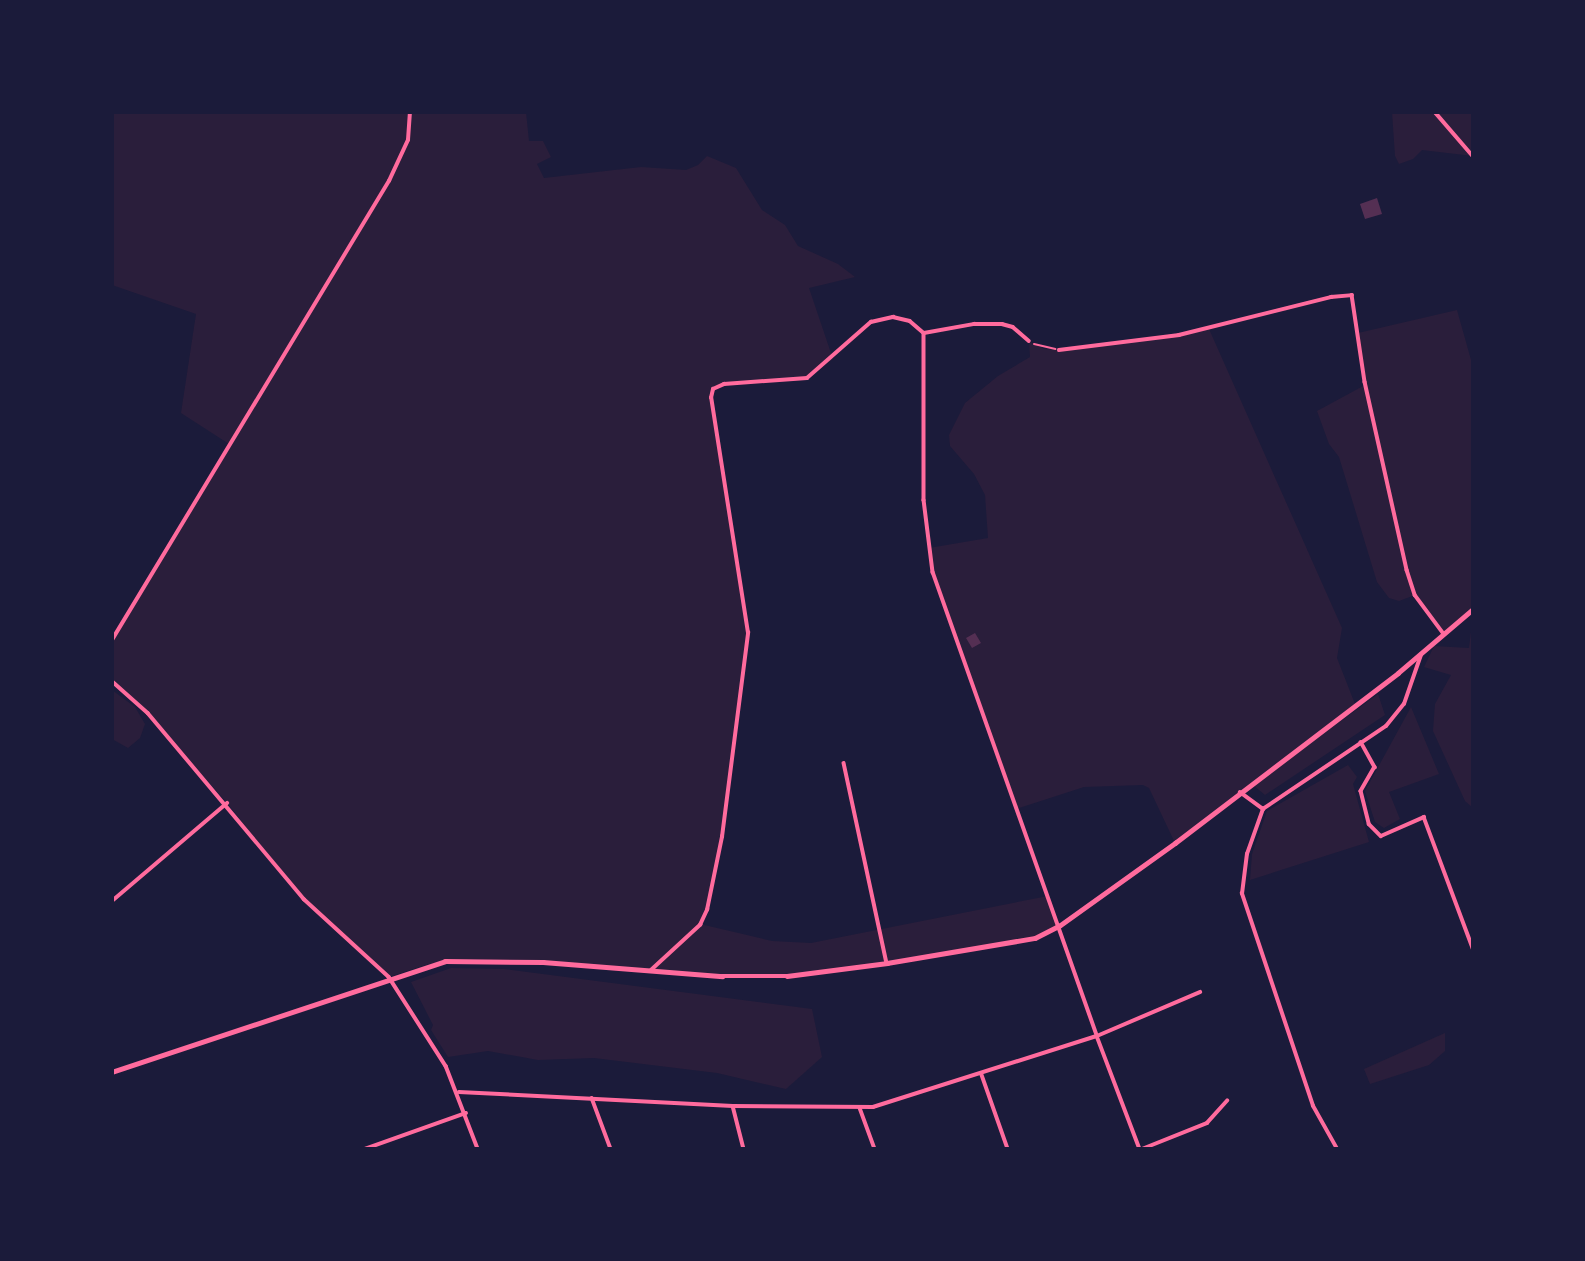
<!DOCTYPE html>
<style>
body{margin:0}
#map{position:relative;width:1585px;height:1261px;overflow:hidden;background:#1b1b3a;font-family:Manrope,sans-serif}
div>[style]{position:absolute}
.green>*{inset:0;background:#2a1e3b}
.building>*{inset:0;background:#542f53}
.path>*{height:2px;margin:-1px;padding:0 1px;transform-origin:1px;border-radius:1px;background:#ff6b9d}
.minor>*{height:3.5px;margin:-1.75px;padding:0 1.75px;transform-origin:1.75px;border-radius:1.75px;background:#ff6b9d}
.secondary>*{height:4.5px;margin:-2.25px;padding:0 2.25px;transform-origin:2.25px;border-radius:2.25px;background:#ff6b9d}
span{translate:-50% -50%;white-space:nowrap;text-align:center;line-height:1.15;-webkit-text-stroke:5px #1b1b3a;paint-order:stroke}
.frame{position:absolute;inset:0;border:114px solid #1b1b3a;pointer-events:none}
</style>
<div id="map">
<div class="green">
<i style="clip-path:polygon(112px 112px,526px 112px,529px 141px,543px 141px,551px 157px,537px 164px,544px 178px,641px 167px,686px 170px,698px 165px,707px 156px,736px 168px,762px 210px,785px 225px,798px 246px,838px 264px,855px 277px,809px 288px,833px 359px,807px 378px,724px 384px,713px 389px,711px 398px,748px 633px,722px 837px,707px 910px,700px 924px,772px 941px,811px 943px,1048px 896px,1059px 926px,1035px 938px,813px 973px,722px 976px,475px 959px,429px 964px,389px 977px,297px 891px,227px 803px,148px 713px,112px 681px,112px 640px,229px 444px,181px 413px,196px 314px,112px 285px)"></i>
<i style="clip-path:polygon(1392px 112px,1473px 112px,1473px 156px,1422px 150px,1413px 159px,1399px 164px,1395px 156px)"></i>
<i style="clip-path:polygon(1457px 310px,1473px 367px,1473px 609px,1444px 634px,1415px 595px,1399px 601px,1389px 598px,1377px 582px,1339px 457px,1329px 444px,1317px 411px,1365px 385px,1358px 333px)"></i>
<i style="clip-path:polygon(1209px 329px,1342px 628px,1337px 658px,1355px 704px,1175px 843px,1149px 788px,1143px 785px,1084px 787px,1016px 809px,939px 593px,929px 548px,988px 538px,985px 495px,974px 474px,950px 446px,949px 435px,965px 403px,998px 376px,1030px 357px,1029px 341px,1044px 349px,1059px 350px)"></i>
<i style="clip-path:polygon(1473px 615px,1473px 808px,1465px 801px,1433px 731px,1435px 704px,1451px 675px,1424px 667px,1434px 646px,1469px 648px)"></i>
<i style="clip-path:polygon(112px 690px,135px 707px,145px 724px,140px 738px,128px 748px,112px 739px)"></i>
<i style="clip-path:polygon(1378px 694px,1385px 715px,1265px 795px,1253px 785px)"></i>
<i style="clip-path:polygon(1411px 707px,1439px 774px,1389px 792px,1400px 819px,1384px 828px,1375px 822px,1365px 791px)"></i>
<i style="clip-path:polygon(1348px 765px,1357px 777px,1353px 784px,1369px 842px,1250px 880px,1252px 854px,1267px 811px)"></i>
<i style="clip-path:polygon(451px 968px,504px 969px,812px 1009px,822px 1057px,786px 1089px,717px 1073px,594px 1058px,538px 1060px,488px 1051px,448px 1057px,431px 1030px,433px 1025px,411px 982px)"></i>
<i style="clip-path:polygon(1445px 1033px,1445px 1051px,1429px 1065px,1370px 1084px,1364px 1069px)"></i>
</div>
<div class="building">
<i style="clip-path:polygon(1377px 198px,1382px 214px,1365px 219px,1360px 204px)"></i>
<i style="clip-path:polygon(975px 633px,981px 643px,972px 648px,966px 638px)"></i>
</div>
<div class="path">
<i style="left:1034px;top:344px;width:22px;rotate:13deg"></i>
</div>
<div class="minor">
<i style="left:1435px;top:112px;width:58px;rotate:49.2deg"></i>
<i style="left:924px;top:333px;width:167px;rotate:90deg"></i>
<i style="left:924px;top:500px;width:73px;rotate:82.9deg"></i>
<i style="left:933px;top:572px;width:492px;rotate:70.5deg"></i>
<i style="left:1097px;top:1036px;width:121px;rotate:69.2deg"></i>
<i style="left:924px;top:333px;width:51px;rotate:-10.2deg"></i>
<i style="left:974px;top:324px;width:28px"></i>
<i style="left:1002px;top:324px;width:11px;rotate:15deg"></i>
<i style="left:1013px;top:327px;width:21px;rotate:41deg"></i>
<i style="left:1059px;top:350px;width:121px;rotate:-7.1deg"></i>
<i style="left:1179px;top:335px;width:157px;rotate:-14deg"></i>
<i style="left:1331px;top:297px;width:21px;rotate:-5deg"></i>
<i style="left:1352px;top:295px;width:88px;rotate:81.5deg"></i>
<i style="left:1365px;top:382px;width:193px;rotate:77.4deg"></i>
<i style="left:1407px;top:570px;width:26px;rotate:72deg"></i>
<i style="left:1415px;top:595px;width:49px;rotate:53.4deg"></i>
<i style="left:112px;top:640px;width:536px;rotate:-58.89deg"></i>
<i style="left:389px;top:181px;width:45px;rotate:-65.1deg"></i>
<i style="left:408px;top:140px;width:28px;rotate:-86deg"></i>
<i style="left:112px;top:681px;width:48px;rotate:41.6deg"></i>
<i style="left:148px;top:713px;width:243px;rotate:50deg"></i>
<i style="left:304px;top:899px;width:115px;rotate:42.5deg"></i>
<i style="left:389px;top:977px;width:106px;rotate:57.4deg"></i>
<i style="left:446px;top:1066px;width:89px;rotate:68.9deg"></i>
<i style="left:1361px;top:742px;width:29px;rotate:61deg"></i>
<i style="left:1375px;top:767px;width:28px;rotate:120deg"></i>
<i style="left:1361px;top:791px;width:34px;rotate:76deg"></i>
<i style="left:1369px;top:824px;width:17px;rotate:45deg"></i>
<i style="left:1381px;top:836px;width:47px;rotate:-23.8deg"></i>
<i style="left:1424px;top:817px;width:140px;rotate:69.5deg"></i>
<i style="left:844px;top:763px;width:205px;rotate:77.9deg"></i>
<i style="left:1240px;top:792px;width:29px;rotate:36deg"></i>
<i style="left:112px;top:901px;width:151px;rotate:-40.4deg"></i>
<i style="left:651px;top:970px;width:67px;rotate:-42.6deg"></i>
<i style="left:700px;top:925px;width:17px;rotate:-65deg"></i>
<i style="left:707px;top:910px;width:75px;rotate:-78.4deg"></i>
<i style="left:722px;top:837px;width:206px;rotate:-82.7deg"></i>
<i style="left:748px;top:633px;width:238px;rotate:-98.9deg"></i>
<i style="left:711px;top:398px;width:9px;rotate:-77deg"></i>
<i style="left:713px;top:389px;width:12px;rotate:-24deg"></i>
<i style="left:724px;top:384px;width:83px;rotate:-4.1deg"></i>
<i style="left:807px;top:378px;width:85px;rotate:-41.2deg"></i>
<i style="left:871px;top:322px;width:23px;rotate:-13deg"></i>
<i style="left:893px;top:317px;width:17px;rotate:13deg"></i>
<i style="left:910px;top:321px;width:18px;rotate:41deg"></i>
<i style="left:982px;top:1075px;width:78px;rotate:70.6deg"></i>
<i style="left:459px;top:1092px;width:274px;rotate:2.9deg"></i>
<i style="left:733px;top:1106px;width:140px;rotate:0.4deg"></i>
<i style="left:873px;top:1107px;width:235px;rotate:-17.6deg"></i>
<i style="left:1097px;top:1036px;width:112px;rotate:-23.1deg"></i>
<i style="left:592px;top:1098px;width:54px;rotate:69.6deg"></i>
<i style="left:733px;top:1106px;width:44px;rotate:75.7deg"></i>
<i style="left:860px;top:1108px;width:44px;rotate:69.9deg"></i>
<i style="left:365px;top:1149px;width:107px;rotate:-19.6deg"></i>
<i style="left:1142px;top:1149px;width:70px;rotate:-21.8deg"></i>
<i style="left:1207px;top:1123px;width:30px;rotate:-48deg"></i>
<i style="left:1337px;top:1149px;width:49px;rotate:-119.2deg"></i>
<i style="left:1313px;top:1106px;width:224px;rotate:-108.5deg"></i>
<i style="left:1242px;top:894px;width:40px;rotate:-82.9deg"></i>
<i style="left:1247px;top:854px;width:48px;rotate:-70.4deg"></i>
<i style="left:1263px;top:809px;width:148px;rotate:-34deg"></i>
<i style="left:1386px;top:726px;width:28px;rotate:-51deg"></i>
<i style="left:1404px;top:704px;width:52px;rotate:-70.9deg"></i>
</div>
<div class="secondary">
<i style="left:112px;top:1072px;width:351px;rotate:-18.4deg"></i>
<i style="left:445px;top:961px;width:98px;rotate:0.6deg"></i>
<i style="left:543px;top:962px;width:180px;rotate:4.5deg"></i>
<i style="left:722px;top:976px;width:65px"></i>
<i style="left:787px;top:976px;width:101px;rotate:-7.4deg"></i>
<i style="left:887px;top:963px;width:150px;rotate:-9.6deg"></i>
<i style="left:1035px;top:938px;width:27px;rotate:-27deg"></i>
<i style="left:1059px;top:926px;width:143px;rotate:-35.6deg"></i>
<i style="left:1175px;top:843px;width:280px;rotate:-37.3deg"></i>
<i style="left:1398px;top:673px;width:99px;rotate:-40.5deg"></i>
</div>
<div class="frame"></div>
</div>
